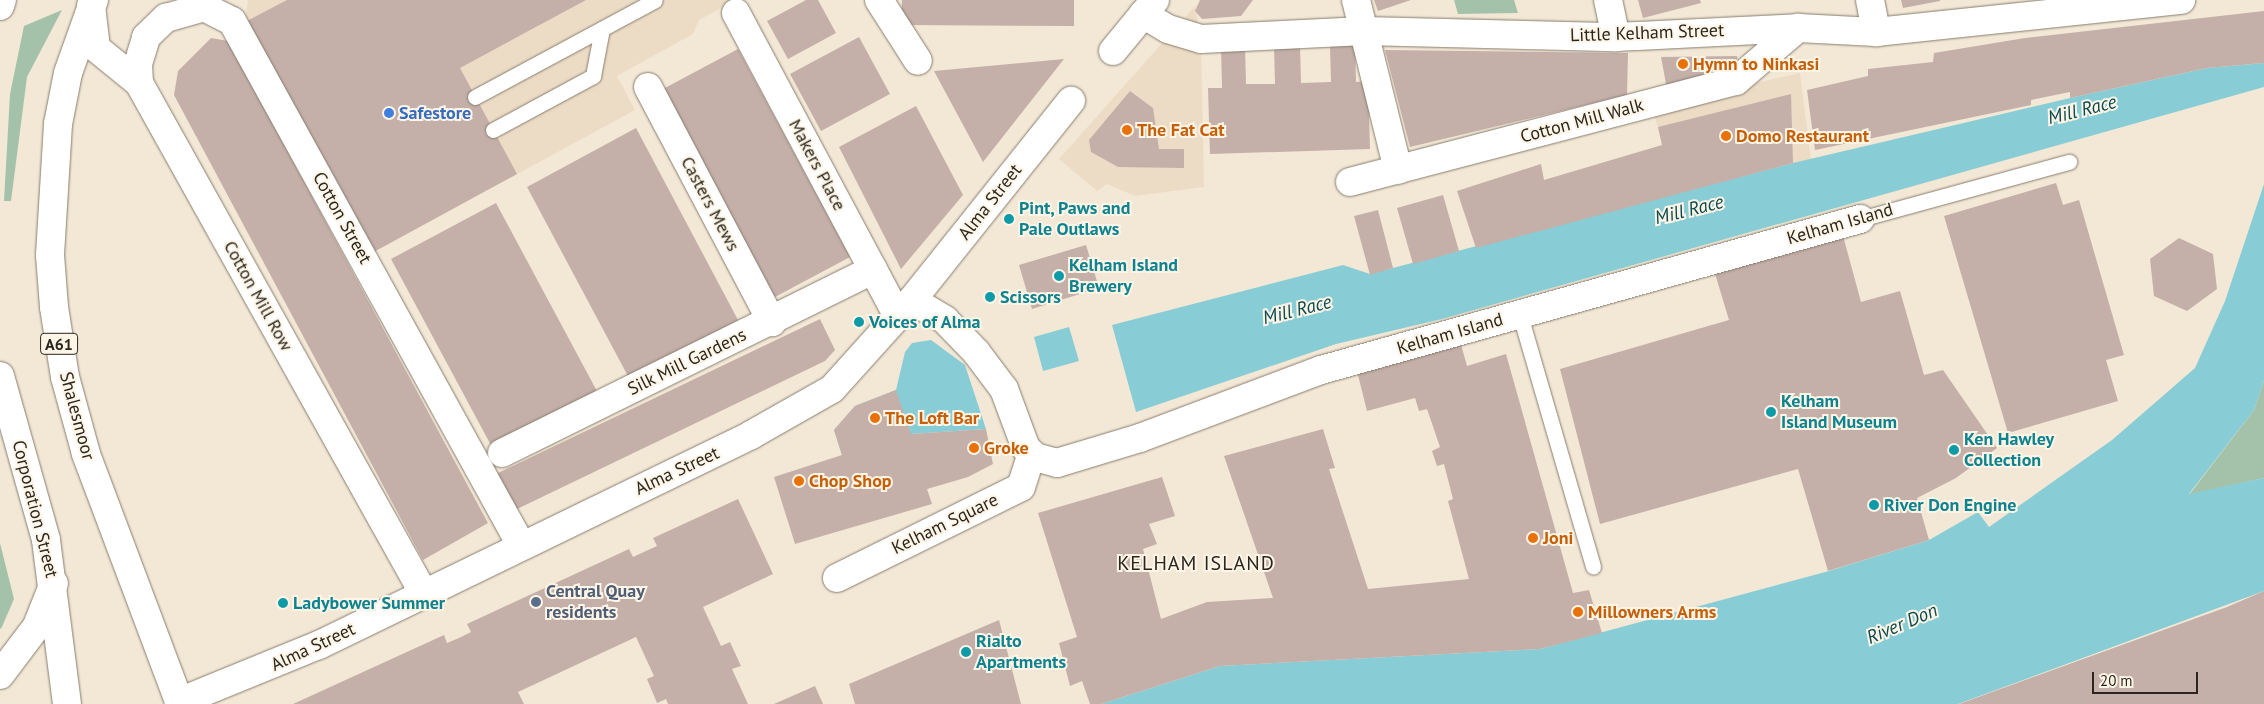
<!DOCTYPE html>
<style>
body{margin:0}
#map{position:relative;width:2264px;height:704px;overflow:hidden;background:#f3e8d6;font-family:"PT Sans",sans-serif}
div>[style]{position:absolute}
.built>*{inset:0;background:#ecdcc5}
.green>*{inset:0;background:#a4c2aa}
.water>*{inset:0;background:#88cdd5}
.building>*{inset:0;background:#c4afa9}
.roads{filter:drop-shadow(0 0 1px #877d6e) drop-shadow(0 0 1px #877d6e)}
.lane>*{height:15px;margin:-7.5px;padding:0 7.5px;transform-origin:7.5px;border-radius:7.5px;background:#fff}
.street>*{height:28px;margin:-14px;padding:0 14px;transform-origin:14px;border-radius:14px;background:#fff}
.highway>*{height:28px;margin:-14px;padding:0 14px;transform-origin:14px;border-radius:14px;background:#fff}
.dots>*{width:14px;height:14px;translate:-50% -50%;box-sizing:border-box;border:2px solid #fef5e7;border-radius:50%}
span{translate:-50% -50%;white-space:nowrap;text-align:center;line-height:1.15;-webkit-text-stroke:4px #fef5e7;paint-order:stroke}
.shield-label span{padding:1px 4px;background:#fef5e7;border:1px solid;border-radius:4px;-webkit-text-stroke-width:0}
.shield-label{font-size:16px;color:#2a261f;font-weight:700}
.street-label{font-size:18px;color:#2a261f}
.food-label{font-size:18px;color:#c56008;font-weight:700}
.left{translate:0 -50%;text-align:left}
.shop-label{font-size:18px;color:#366cbe;font-weight:700}
.culture-label{font-size:18px;color:#0d838f;font-weight:700}
.service-label{font-size:18px;color:#4e5e75;font-weight:700}
.water-label{font-size:19px;color:#0b4a50;font-style:italic}
.quarter-label{font-size:20px;color:#2a261f;letter-spacing:1px}
.scale{position:absolute;left:2092px;top:672px;width:106px;height:22px;box-sizing:border-box;border:2px solid #2a261f;border-top:0;padding-left:6px;font-size:15px;line-height:18px;white-space:nowrap;color:#2a261f;-webkit-text-stroke:4px #fef5e7;paint-order:stroke}
</style>
<div id="map">
<div class="built">
<i style="clip-path:polygon(248px 0,736px 0,699px 20px,693px 34px,617px 76px,635px 110px,370px 254px,245px 22px)"></i>
<i style="clip-path:polygon(1195px 6px,1201px 39px,1204px 187px,1135px 196px,1107px 184px,1097px 191px,1059px 159px)"></i>
<i style="clip-path:polygon(1800px 73px,1811px 159px,1675px 195px,1652px 106px)"></i>
</div>
<div class="green">
<i style="clip-path:polygon(1454px 0,1514px 0,1518px 13px,1458px 14px)"></i>
<i style="clip-path:polygon(62px 10px,27px 77px,11px 201px,4px 201px,10px 94px,24px 26px)"></i>
<i style="clip-path:polygon(2264px 380px,2264px 478px,2189px 495px,2254px 410px)"></i>
<i style="clip-path:polygon(0 543px,14px 599px,1px 629px,0 628px)"></i>
</div>
<div class="water">
<i style="clip-path:polygon(2264px 63px,2264px 87px,1442px 319px,1336px 344px,1136px 412px,1112px 325px,1343px 265px,1370px 274px,1793px 163px,2070px 98px,2207px 68px)"></i>
<i style="clip-path:polygon(2264px 184px,2264px 380px,2254px 410px,2189px 494px,2264px 478px,2264px 591px,1958px 704px,1101px 704px,1220px 666px,1540px 649px,1829px 571px,1929px 540px,1978px 512px,1989px 527px,2112px 440px,2195px 368px,2225px 301px)"></i>
<i style="clip-path:polygon(1069px 327px,1079px 361px,1043px 371px,1034px 337px)"></i>
<i style="clip-path:polygon(931px 340px,965px 365px,986px 429px,911px 434px,842px 455px,834px 430px,855px 406px,896px 390px,905px 352px,912px 343px)"></i>
</div>
<div class="building">
<i style="clip-path:polygon(287px 0,586px 0,460px 68px,517px 174px,370px 254px,245px 22px)"></i>
<i style="clip-path:polygon(806px 0,818px 0,836px 33px,788px 59px,767px 21px)"></i>
<i style="clip-path:polygon(902px 0,1074px 0,1074px 26px,901px 25px)"></i>
<i style="clip-path:polygon(1200px 0,1253px 0,1241px 16px,1202px 19px,1195px 11px)"></i>
<i style="clip-path:polygon(1374px 0,1411px 0,1378px 11px)"></i>
<i style="clip-path:polygon(1638px 0,1700px 0,1701px 3px,1643px 18px)"></i>
<i style="clip-path:polygon(1901px 0,1940px 0,1940px 1px,1903px 8px)"></i>
<i style="clip-path:polygon(2264px 11px,2264px 63px,2207px 68px,2070px 98px,2070px 92px,2031px 100px,2031px 105px,1815px 150px,1807px 90px,1868px 76px,1868px 69px,1933px 62px,1934px 53px,2025px 38px)"></i>
<i style="clip-path:polygon(859px 37px,890px 94px,821px 131px,790px 74px)"></i>
<i style="clip-path:polygon(211px 38px,228px 41px,488px 523px,423px 560px,174px 95px,178px 71px)"></i>
<i style="clip-path:polygon(1330px 45px,1355px 45px,1356px 82px,1368px 81px,1370px 149px,1210px 154px,1208px 88px,1222px 88px,1221px 47px,1245px 46px,1246px 84px,1275px 84px,1274px 46px,1300px 46px,1301px 83px,1331px 82px)"></i>
<i style="clip-path:polygon(738px 49px,850px 257px,775px 297px,663px 89px)"></i>
<i style="clip-path:polygon(1385px 50px,1628px 53px,1627px 95px,1410px 147px)"></i>
<i style="clip-path:polygon(1737px 56px,1738px 68px,1667px 89px,1661px 57px)"></i>
<i style="clip-path:polygon(1064px 59px,983px 162px,934px 71px)"></i>
<i style="clip-path:polygon(1130px 91px,1153px 108px,1159px 149px,1184px 149px,1184px 168px,1118px 167px,1091px 152px,1089px 140px)"></i>
<i style="clip-path:polygon(1791px 94px,1793px 163px,1476px 248px,1457px 191px,1541px 164px,1544px 180px,1662px 145px,1658px 127px)"></i>
<i style="clip-path:polygon(916px 106px,963px 195px,901px 269px,839px 147px)"></i>
<i style="clip-path:polygon(636px 128px,738px 320px,629px 378px,527px 187px)"></i>
<i style="clip-path:polygon(2056px 183px,2063px 205px,2079px 200px,2124px 355px,2106px 360px,2118px 401px,2008px 433px,1944px 216px)"></i>
<i style="clip-path:polygon(1443px 195px,1459px 251px,1413px 264px,1397px 208px)"></i>
<i style="clip-path:polygon(496px 203px,598px 393px,493px 449px,391px 259px)"></i>
<i style="clip-path:polygon(1378px 210px,1393px 268px,1370px 275px,1354px 216px)"></i>
<i style="clip-path:polygon(1842px 232px,1861px 302px,1900px 291px,1924px 375px,1943px 370px,1997px 448px,1956px 478px,1917px 498px,1929px 540px,1828px 571px,1798px 469px,1600px 524px,1560px 369px,1729px 320px,1713px 267px)"></i>
<i style="clip-path:polygon(2179px 238px,2213px 254px,2217px 289px,2187px 311px,2154px 296px,2150px 259px)"></i>
<i style="clip-path:polygon(1086px 245px,1099px 288px,1032px 309px,1019px 265px)"></i>
<i style="clip-path:polygon(820px 319px,835px 350px,825px 361px,515px 510px,496px 474px)"></i>
<i style="clip-path:polygon(1460px 341px,1467px 366px,1506px 354px,1573px 593px,1589px 590px,1602px 633px,1540px 649px,1220px 666px,1101px 704px,1090px 704px,1082px 681px,1070px 686px,1059px 643px,1077px 637px,1038px 513px,1162px 477px,1175px 516px,1149px 524px,1157px 544px,1143px 549px,1161px 619px,1207px 602px,1273px 598px,1224px 456px,1323px 429px,1335px 468px,1329px 469px,1368px 589px,1469px 579px,1448px 501px,1453px 499px,1444px 464px,1437px 466px,1432px 451px,1440px 447px,1427px 409px,1419px 411px,1415px 398px,1367px 411px,1356px 367px)"></i>
<i style="clip-path:polygon(896px 390px,911px 434px,986px 429px,993px 464px,968px 477px,927px 489px,932px 504px,795px 544px,774px 477px,842px 455px,834px 430px,855px 406px)"></i>
<i style="clip-path:polygon(738px 499px,773px 574px,703px 607px,721px 646px,730px 642px,741px 666px,732px 669px,748px 704px,668px 704px,666px 699px,657px 703px,647px 679px,654px 676px,636px 637px,518px 692px,524px 704px,293px 704px,444px 635px,447px 643px,459px 638px,471px 632px,467px 624px,629px 549px,633px 557px,657px 546px,653px 538px)"></i>
<i style="clip-path:polygon(2264px 591px,2264px 704px,1959px 704px,2227px 607px)"></i>
<i style="clip-path:polygon(999px 620px,1021px 704px,855px 704px,849px 684px)"></i>
<i style="clip-path:polygon(815px 686px,823px 704px,774px 704px)"></i>
</div>
<div class="roads">
<div class="lane">
<i style="left:475px;top:97px;width:204px;rotate:-28.3deg"></i>
<i style="left:493px;top:130px;width:114px;rotate:-28.4deg"></i>
<i style="left:593px;top:76px;width:48px;rotate:-79.2deg"></i>
<i style="left:1860px;top:219px;width:217px;rotate:-15.3deg"></i>
<i style="left:1520px;top:315px;width:262px;rotate:73.8deg"></i>
</div>
<div class="street">
<i style="left:879px;top:0;width:72px;rotate:57.4deg"></i>
<i style="left:1356px;top:0;width:175px;rotate:76.1deg"></i>
<i style="left:1608px;top:0;width:38px;rotate:78deg"></i>
<i style="left:1870px;top:0;width:33px;rotate:79deg"></i>
<i style="left:91px;top:6px;width:42px;rotate:83.2deg"></i>
<i style="left:96px;top:48px;width:55px;rotate:39.1deg"></i>
<i style="left:139px;top:83px;width:585px;rotate:60.85deg"></i>
<i style="left:736px;top:13px;width:344px;rotate:61.9deg"></i>
<i style="left:1143px;top:14px;width:29px;rotate:31deg"></i>
<i style="left:1168px;top:29px;width:34px;rotate:17deg"></i>
<i style="left:1201px;top:39px;width:163px;rotate:-2.8deg"></i>
<i style="left:1364px;top:31px;width:252px;rotate:1.4deg"></i>
<i style="left:1616px;top:37px;width:182px;rotate:-2.8deg"></i>
<i style="left:1798px;top:28px;width:78px;rotate:2.9deg"></i>
<i style="left:1876px;top:32px;width:307px;rotate:-6deg"></i>
<i style="left:1113px;top:51px;width:66px;rotate:-50.5deg"></i>
<i style="left:139px;top:83px;width:19px;rotate:-93deg"></i>
<i style="left:138px;top:64px;width:28px;rotate:-73deg"></i>
<i style="left:146px;top:37px;width:28px;rotate:-44deg"></i>
<i style="left:166px;top:18px;width:40px;rotate:-16deg"></i>
<i style="left:204px;top:7px;width:31px;rotate:27deg"></i>
<i style="left:232px;top:21px;width:598px;rotate:61.12deg"></i>
<i style="left:648px;top:87px;width:266px;rotate:62.2deg"></i>
<i style="left:1350px;top:182px;width:399px;rotate:-14.7deg"></i>
<i style="left:1736px;top:81px;width:82px;rotate:-40.5deg"></i>
<i style="left:912px;top:300px;width:39px;rotate:31deg"></i>
<i style="left:945px;top:320px;width:45px;rotate:45.9deg"></i>
<i style="left:976px;top:352px;width:46px;rotate:52.9deg"></i>
<i style="left:1004px;top:389px;width:63px;rotate:69.6deg"></i>
<i style="left:1026px;top:448px;width:13px;rotate:45deg"></i>
<i style="left:1035px;top:457px;width:23px;rotate:15deg"></i>
<i style="left:1057px;top:463px;width:87px;rotate:-16.8deg"></i>
<i style="left:1140px;top:438px;width:193px;rotate:-20.6deg"></i>
<i style="left:1321px;top:370px;width:560px;rotate:-15.65deg"></i>
<i style="left:502px;top:453px;width:414px;rotate:-26.3deg"></i>
<i style="left:837px;top:578px;width:205px;rotate:-26.3deg"></i>
<i style="left:1021px;top:487px;width:35px;rotate:-72deg"></i>
<i style="left:0;top:675px;width:61px;rotate:-52.9deg"></i>
<i style="left:37px;top:626px;width:46px;rotate:-68.4deg"></i>
<i style="left:179px;top:702px;width:151px;rotate:-22.2deg"></i>
<i style="left:319px;top:645px;width:480px;rotate:-25.9deg"></i>
<i style="left:751px;top:435px;width:93px;rotate:-29.6deg"></i>
<i style="left:832px;top:389px;width:120px;rotate:-48deg"></i>
<i style="left:912px;top:300px;width:255px;rotate:-51.4deg"></i>
</div>
<div class="highway">
<i style="left:94px;top:0;width:77px;rotate:109.6deg"></i>
<i style="left:68px;top:73px;width:52px;rotate:101.1deg"></i>
<i style="left:58px;top:124px;width:131px;rotate:93.5deg"></i>
<i style="left:50px;top:255px;width:52px;rotate:85.6deg"></i>
<i style="left:54px;top:307px;width:71px;rotate:81.1deg"></i>
<i style="left:65px;top:377px;width:80px;rotate:74.7deg"></i>
<i style="left:86px;top:454px;width:267px;rotate:69.4deg"></i>
<i style="left:0;top:6px;width:6px;rotate:-72deg"></i>
<i style="left:0;top:376px;width:170px;rotate:74.3deg"></i>
<i style="left:46px;top:540px;width:165px;rotate:82.7deg"></i>
</div>
</div>
<div class="dots">
<i style="left:1683px;top:64px;background:#e8710a"></i>
<i style="left:389px;top:113px;background:#3f7fe0"></i>
<i style="left:1127px;top:130px;background:#e8710a"></i>
<i style="left:1726px;top:136px;background:#e8710a"></i>
<i style="left:1009px;top:219px;background:#0f9aa8"></i>
<i style="left:1059px;top:276px;background:#0f9aa8"></i>
<i style="left:990px;top:297px;background:#0f9aa8"></i>
<i style="left:859px;top:322px;background:#0f9aa8"></i>
<i style="left:1771px;top:412px;background:#0f9aa8"></i>
<i style="left:875px;top:418px;background:#e8710a"></i>
<i style="left:974px;top:448px;background:#e8710a"></i>
<i style="left:1954px;top:450px;background:#0f9aa8"></i>
<i style="left:799px;top:481px;background:#e8710a"></i>
<i style="left:1874px;top:505px;background:#0f9aa8"></i>
<i style="left:1533px;top:538px;background:#e8710a"></i>
<i style="left:536px;top:602px;background:#5c6f8a"></i>
<i style="left:283px;top:603px;background:#0f9aa8"></i>
<i style="left:1578px;top:612px;background:#e8710a"></i>
<i style="left:966px;top:652px;background:#0f9aa8"></i>
</div>
<div class="shield-label">
<span style="left:59px;top:344px">A61</span>
</div>
<div class="street-label">
<span style="left:1647px;top:33px;rotate:-2deg">Little Kelham Street</span>
<span style="left:1582px;top:121px;rotate:-15deg">Cotton Mill Walk</span>
<span style="left:817px;top:165px;rotate:62deg">Makers Place</span>
<span style="left:990px;top:202px;rotate:-52deg">Alma Street</span>
<span style="left:710px;top:204px;rotate:62deg">Casters Mews</span>
<span style="left:342px;top:218px;rotate:61deg">Cotton Street</span>
<span style="left:1840px;top:224px;rotate:-16deg">Kelham Island</span>
<span style="left:258px;top:296px;rotate:61deg">Cotton Mill Row</span>
<span style="left:1450px;top:334px;rotate:-16deg">Kelham Island</span>
<span style="left:687px;top:362px;rotate:-26deg">Silk Mill Gardens</span>
<span style="left:77px;top:416px;rotate:75deg">Shalesmoor</span>
<span style="left:677px;top:471px;rotate:-25deg">Alma Street</span>
<span style="left:35px;top:509px;rotate:76deg">Corporation Street</span>
<span style="left:945px;top:524px;rotate:-26deg">Kelham Square</span>
<span style="left:313px;top:647px;rotate:-25deg">Alma Street</span>
</div>
<div class="food-label">
<span class="left" style="left:1693px;top:64px">Hymn to Ninkasi</span>
<span class="left" style="left:1137px;top:130px">The Fat Cat</span>
<span class="left" style="left:1736px;top:136px">Domo Restaurant</span>
<span class="left" style="left:885px;top:418px">The Loft Bar</span>
<span class="left" style="left:984px;top:448px">Groke</span>
<span class="left" style="left:809px;top:481px">Chop Shop</span>
<span class="left" style="left:1543px;top:538px">Joni</span>
<span class="left" style="left:1588px;top:612px">Millowners Arms</span>
</div>
<div class="shop-label">
<span class="left" style="left:399px;top:113px">Safestore</span>
</div>
<div class="culture-label">
<span class="left" style="left:1019px;top:219px">Pint, Paws and<br>Pale Outlaws</span>
<span class="left" style="left:1069px;top:276px">Kelham Island<br>Brewery</span>
<span class="left" style="left:1000px;top:297px">Scissors</span>
<span class="left" style="left:869px;top:322px">Voices of Alma</span>
<span class="left" style="left:1781px;top:412px">Kelham<br>Island Museum</span>
<span class="left" style="left:1964px;top:450px">Ken Hawley<br>Collection</span>
<span class="left" style="left:1884px;top:505px">River Don Engine</span>
<span class="left" style="left:293px;top:603px">Ladybower Summer</span>
<span class="left" style="left:976px;top:652px">Rialto<br>Apartments</span>
</div>
<div class="service-label">
<span class="left" style="left:546px;top:602px">Central Quay<br>residents</span>
</div>
<div class="water-label">
<span style="left:2082px;top:110px;rotate:-14deg">Mill Race</span>
<span style="left:1689px;top:210px;rotate:-14deg">Mill Race</span>
<span style="left:1297px;top:310px;rotate:-14deg">Mill Race</span>
<span style="left:1902px;top:624px;rotate:-23deg">River Don</span>
</div>
<div class="quarter-label">
<span style="left:1196px;top:563px">KELHAM ISLAND</span>
</div>
<div class="scale">20 m</div>
</div>
